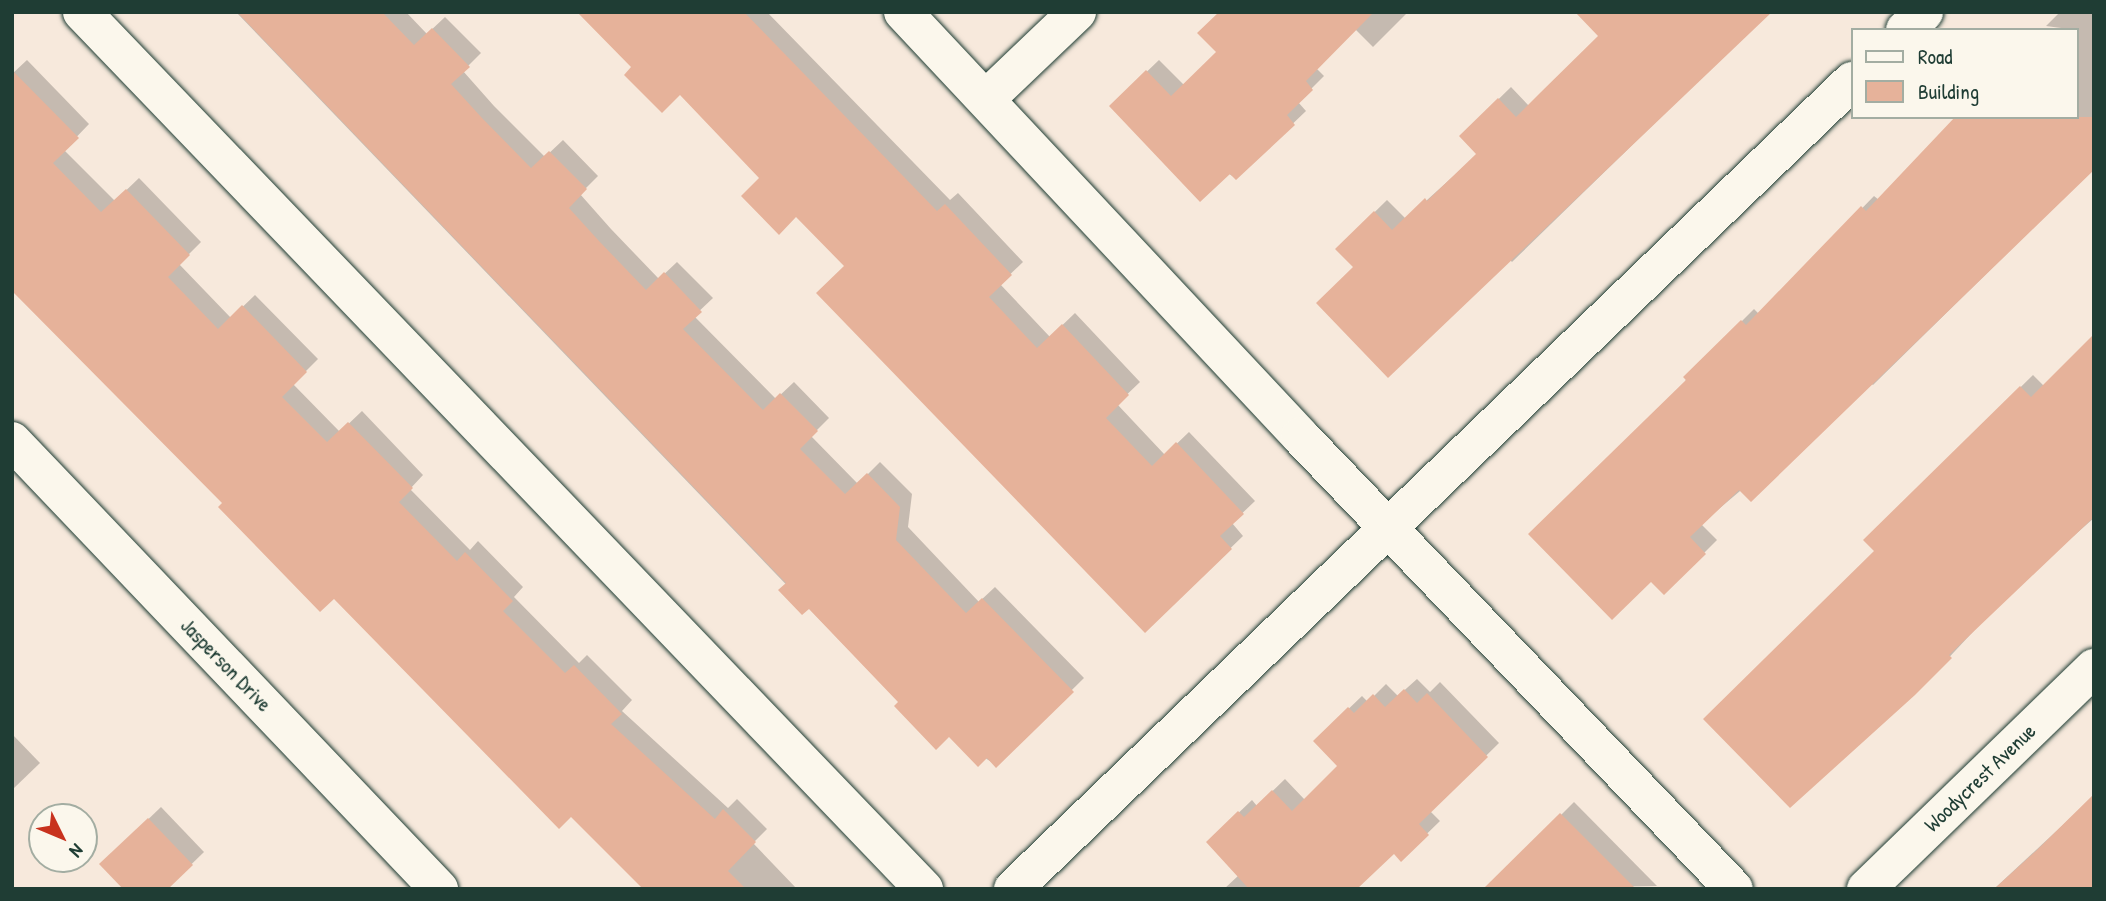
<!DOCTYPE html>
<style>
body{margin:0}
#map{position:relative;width:2106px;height:901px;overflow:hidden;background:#f7e9dc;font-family:"Patrick Hand",sans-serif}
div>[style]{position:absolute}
.shadow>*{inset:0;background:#0003}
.building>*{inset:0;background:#e6b29a}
.roads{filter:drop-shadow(0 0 2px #1f3d34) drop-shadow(0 0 2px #1f3d34)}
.minor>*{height:38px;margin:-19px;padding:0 19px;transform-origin:19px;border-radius:19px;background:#fbf7ec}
span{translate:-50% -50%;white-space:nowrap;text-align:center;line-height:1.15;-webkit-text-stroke:7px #fbf7ec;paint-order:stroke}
.street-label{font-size:21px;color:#1f3d34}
.frame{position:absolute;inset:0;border:14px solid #1f3d34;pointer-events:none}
.legend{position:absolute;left:1851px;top:28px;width:228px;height:91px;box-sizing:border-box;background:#fbf7ec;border:2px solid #a3ada2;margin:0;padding:9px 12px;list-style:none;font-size:21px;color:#1f3d34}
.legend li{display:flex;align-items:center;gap:14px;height:35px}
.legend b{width:35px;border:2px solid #a3ada2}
.north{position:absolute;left:28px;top:803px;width:70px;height:70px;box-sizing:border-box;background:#fbf7ec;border:2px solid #a3ada2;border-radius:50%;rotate:133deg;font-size:19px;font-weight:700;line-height:28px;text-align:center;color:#1f3d34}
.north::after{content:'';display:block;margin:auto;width:24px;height:32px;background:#c8321e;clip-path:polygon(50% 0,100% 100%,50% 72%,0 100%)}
</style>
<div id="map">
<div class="shadow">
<i style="clip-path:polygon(236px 12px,406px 12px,427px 34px,445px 17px,481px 53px,463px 71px,494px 106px,545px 157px,563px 140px,598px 176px,580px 194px,611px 229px,659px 279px,677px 262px,713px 298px,694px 316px,776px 399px,794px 382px,829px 418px,811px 436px,858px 484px,880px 462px,912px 494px,908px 527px,979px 602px,995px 587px,1084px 678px,996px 765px,900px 703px)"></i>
<i style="clip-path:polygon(579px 12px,767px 12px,950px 200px,958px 193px,1023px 262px,1000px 284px,1050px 337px,1075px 313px,1140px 382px,1117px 404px,1165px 455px,1189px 432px,1255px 501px,1232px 523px,1243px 536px,1145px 631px,846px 265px,680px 93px,634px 67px)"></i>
<i style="clip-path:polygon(1221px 12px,1408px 12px,1373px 47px,1355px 29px,1316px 68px,1324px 76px,1298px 102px,1306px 111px,1236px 178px,1111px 106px,1159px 60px,1184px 85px,1218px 52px)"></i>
<i style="clip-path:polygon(1769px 12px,1512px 262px,1508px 258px,1355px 267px,1337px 249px,1387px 200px,1406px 219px,1478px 154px,1473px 124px,1511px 87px,1529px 106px,1601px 36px)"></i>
<i style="clip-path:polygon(2060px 12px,2094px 12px,2094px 168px,1873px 385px,1869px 382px,1701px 524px,1717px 540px,1664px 593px,1686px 377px,1754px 309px,1759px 314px,1874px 196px,1879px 200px,2076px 117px,2076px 30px,2046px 26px)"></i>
<i style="clip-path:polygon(27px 60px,89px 124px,64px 150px,115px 201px,139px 178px,201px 242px,179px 264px,231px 318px,255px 295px,318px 359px,293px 384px,340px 432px,362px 411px,423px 475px,410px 489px,470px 550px,478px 541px,523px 587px,514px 597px,579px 663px,587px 655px,632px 700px,622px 711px,728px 808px,737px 799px,767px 829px,753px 843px,797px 889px,645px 889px,571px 814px,334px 596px,224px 503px,12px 286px,12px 74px)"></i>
<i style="clip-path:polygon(2094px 336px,2094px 518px,2012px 590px,1927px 681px,1876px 551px,1877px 528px,2033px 375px,2044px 386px)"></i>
<i style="clip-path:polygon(1417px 679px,1430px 692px,1440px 682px,1499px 743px,1430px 811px,1440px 821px,1401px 859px,1394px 852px,1355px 889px,1224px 889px,1239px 875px,1208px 842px,1252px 800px,1257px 806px,1285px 779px,1305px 800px,1339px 766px,1315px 741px,1362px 696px,1368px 702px,1386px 684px,1398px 696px)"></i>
<i style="clip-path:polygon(12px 734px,40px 763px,12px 790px)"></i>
<i style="clip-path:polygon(2094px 796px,2094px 889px,1994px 889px)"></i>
<i style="clip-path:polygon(1574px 802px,1657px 886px,1487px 889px)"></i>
<i style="clip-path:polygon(161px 807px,204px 852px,166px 889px,114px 852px)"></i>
</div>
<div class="building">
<i style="clip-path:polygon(237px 12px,382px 12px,414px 45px,432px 28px,470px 67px,451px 84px,482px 118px,531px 168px,549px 151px,587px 189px,569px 208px,599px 241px,646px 290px,664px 272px,702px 312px,683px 329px,763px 410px,780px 393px,818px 431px,800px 449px,845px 494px,867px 473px,900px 507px,896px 540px,966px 613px,982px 598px,1074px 692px,996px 768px,987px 758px,978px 767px,949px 737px,936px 750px,894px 706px,898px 702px,809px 609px,802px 615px,778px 590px,786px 583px)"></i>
<i style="clip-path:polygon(577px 12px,744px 12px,937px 211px,945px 204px,1012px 275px,989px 297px,1037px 348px,1062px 324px,1129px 395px,1106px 418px,1152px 466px,1176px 442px,1244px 514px,1220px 536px,1232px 549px,1145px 633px,816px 293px,844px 266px,796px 217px,779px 235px,741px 196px,759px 178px,680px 95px,662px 113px,624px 75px,631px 67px)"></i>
<i style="clip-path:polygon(1219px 12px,1374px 12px,1306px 81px,1313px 90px,1287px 115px,1295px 125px,1236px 180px,1230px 174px,1200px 202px,1109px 106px,1146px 70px,1171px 96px,1216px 52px,1197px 33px)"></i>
<i style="clip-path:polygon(1575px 12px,1772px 12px,1388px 378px,1316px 303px,1353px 267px,1335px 249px,1374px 211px,1392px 230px,1425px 198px,1427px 201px,1476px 154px,1459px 136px,1498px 98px,1516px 117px,1541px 92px,1598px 36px)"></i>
<i style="clip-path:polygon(12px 70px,79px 138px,53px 163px,101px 212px,126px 189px,190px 255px,168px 277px,218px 329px,242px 305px,307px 372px,282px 397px,327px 442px,348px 422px,413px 488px,399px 502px,457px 561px,465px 552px,513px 601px,503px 611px,565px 673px,574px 665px,622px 714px,611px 724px,715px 819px,723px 809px,756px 842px,728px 871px,746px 889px,643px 889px,571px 817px,559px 829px,334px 599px,320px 612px,218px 507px,222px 503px,12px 291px)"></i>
<i style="clip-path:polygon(1955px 117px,2094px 117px,2094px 170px,1751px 502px,1739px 490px,1690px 537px,1706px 554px,1664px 595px,1651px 582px,1612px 620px,1528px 534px,1686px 380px,1683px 377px,1741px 320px,1746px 325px,1861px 206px,1866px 211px)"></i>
<i style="clip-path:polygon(2094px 334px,2094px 517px,1949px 655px,1952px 658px,1915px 695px,1790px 808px,1703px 719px,1874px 551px,1863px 540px,2020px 386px,2031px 397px)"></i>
<i style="clip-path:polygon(1404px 689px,1417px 703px,1427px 693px,1488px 757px,1419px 824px,1429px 835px,1401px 862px,1394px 854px,1357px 889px,1249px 889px,1206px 842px,1238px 811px,1244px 817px,1272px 790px,1292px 811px,1337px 766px,1313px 741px,1348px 707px,1354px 713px,1373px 694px,1385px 707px)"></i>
<i style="clip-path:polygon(2094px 794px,2094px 889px,1994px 889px,2036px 851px)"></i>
<i style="clip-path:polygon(1560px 813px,1636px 889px,1483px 889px)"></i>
<i style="clip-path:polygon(148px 818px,193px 865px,168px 889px,123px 889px,99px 864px)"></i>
</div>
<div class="roads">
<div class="minor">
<i style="left:82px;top:12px;width:1216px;rotate:46.17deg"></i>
<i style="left:903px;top:12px;width:581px;rotate:46.88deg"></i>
<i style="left:1300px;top:436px;width:627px;rotate:46.23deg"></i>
<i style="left:1905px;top:30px;width:26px;rotate:-43deg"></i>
<i style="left:986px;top:99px;width:126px;rotate:-43.7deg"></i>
<i style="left:12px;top:441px;width:619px;rotate:46.37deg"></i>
<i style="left:1013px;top:889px;width:1165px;rotate:-43.92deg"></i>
<i style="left:1866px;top:889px;width:318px;rotate:-44.1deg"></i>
</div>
</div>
<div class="street-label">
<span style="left:226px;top:665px;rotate:46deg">Jasperson Drive</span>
<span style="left:1980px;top:778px;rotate:-44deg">Woodycrest Avenue</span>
</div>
<div class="frame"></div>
<ul class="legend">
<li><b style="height:9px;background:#fbf7ec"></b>Road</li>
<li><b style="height:19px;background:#e6b29a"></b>Building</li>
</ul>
<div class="north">N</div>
</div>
